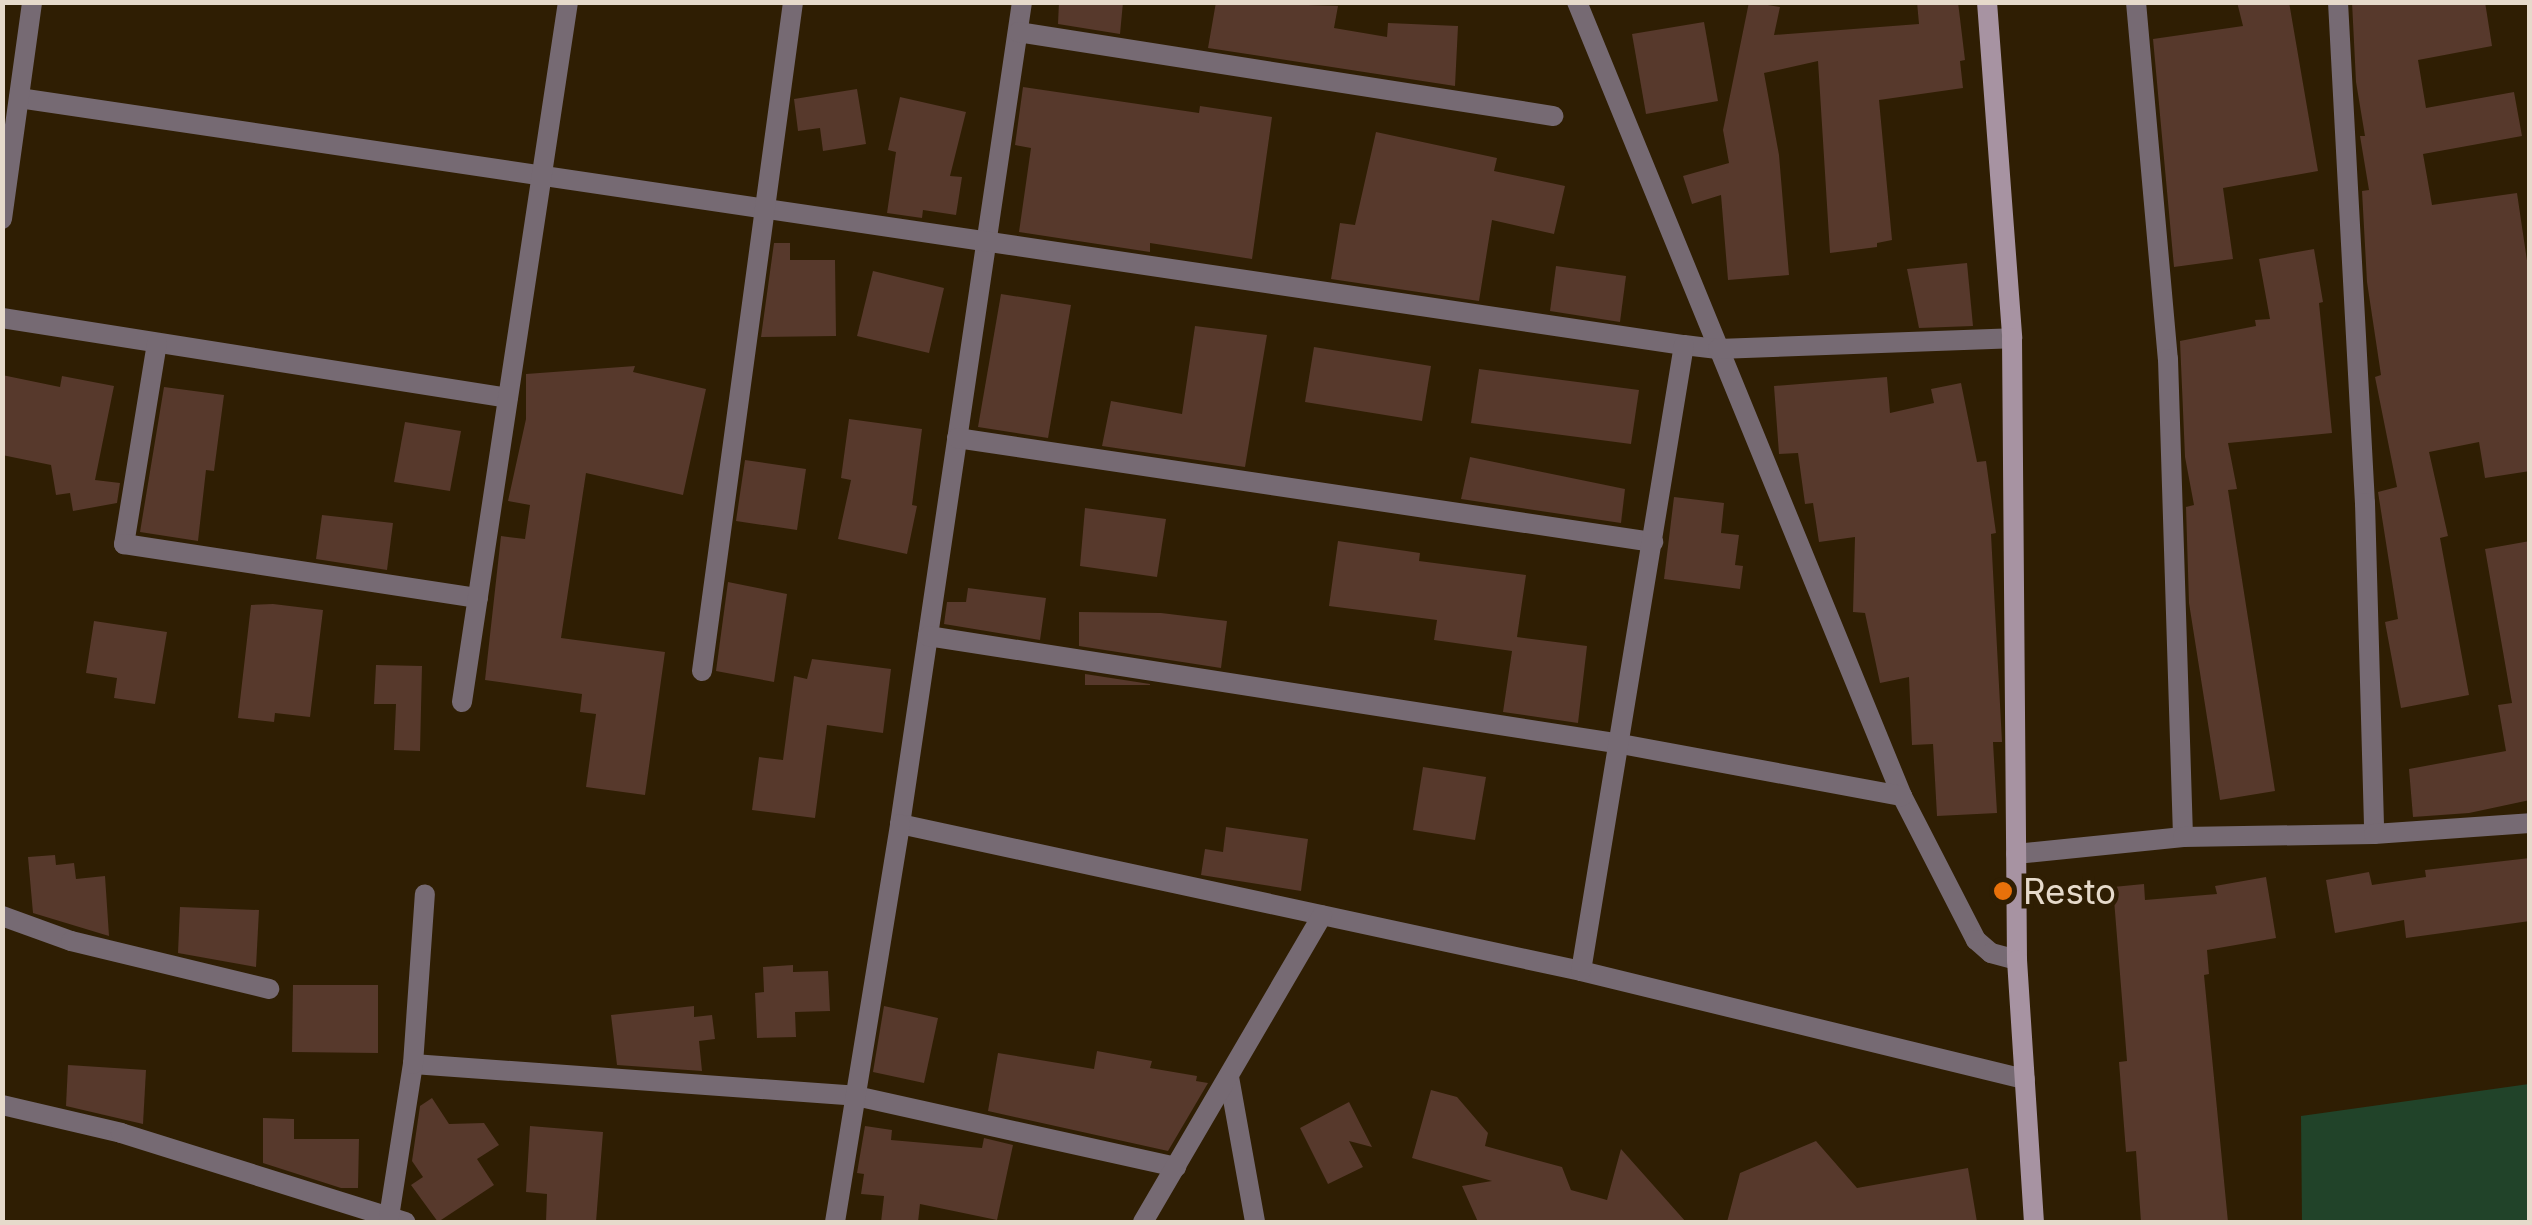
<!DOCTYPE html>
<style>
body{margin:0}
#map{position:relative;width:2532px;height:1225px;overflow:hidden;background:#2f1e03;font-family:Inter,sans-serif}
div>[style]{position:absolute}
.green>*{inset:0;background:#214329}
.building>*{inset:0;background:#57392c}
.street>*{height:20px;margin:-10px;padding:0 10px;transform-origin:10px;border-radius:10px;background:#766a73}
.secondary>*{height:20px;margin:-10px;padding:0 10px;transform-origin:10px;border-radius:10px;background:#a793a2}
.dots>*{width:28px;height:28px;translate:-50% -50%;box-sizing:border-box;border:5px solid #2f1e03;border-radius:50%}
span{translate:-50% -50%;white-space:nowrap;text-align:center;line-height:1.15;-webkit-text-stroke:9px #2f1e03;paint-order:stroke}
.poi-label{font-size:35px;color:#e6dacb}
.left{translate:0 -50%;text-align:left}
.frame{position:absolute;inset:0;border:5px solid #e6dacb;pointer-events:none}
</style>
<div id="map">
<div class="green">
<i style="clip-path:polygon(2529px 1084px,2529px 1222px,2302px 1222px,2301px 1116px)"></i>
</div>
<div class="building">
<i style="clip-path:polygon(1059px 2px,1123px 2px,1120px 34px,1058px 24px)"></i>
<i style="clip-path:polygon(1216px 2px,1338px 6px,1334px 28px,1387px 37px,1388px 23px,1458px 26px,1455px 86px,1208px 48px)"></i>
<i style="clip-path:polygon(1749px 2px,1780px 7px,1774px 35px,1919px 24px,1917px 2px,1958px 2px,1965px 60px,1960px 61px,1963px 88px,1879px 100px,1892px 240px,1877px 243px,1877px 247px,1830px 253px,1818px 61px,1764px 73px,1779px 155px,1789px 275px,1728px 280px,1721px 195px,1692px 204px,1683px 176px,1729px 163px,1723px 130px)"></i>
<i style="clip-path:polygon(2237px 2px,2289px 2px,2318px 171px,2223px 188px,2233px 259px,2174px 267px,2153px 39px,2243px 26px)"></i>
<i style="clip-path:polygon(2352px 2px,2485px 2px,2492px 46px,2418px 60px,2426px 108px,2514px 92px,2522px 136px,2423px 154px,2432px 205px,2517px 193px,2530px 281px,2530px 471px,2485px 478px,2479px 442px,2429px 452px,2448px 536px,2440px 538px,2469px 695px,2401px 708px,2385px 622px,2398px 619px,2378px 492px,2397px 487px,2375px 377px,2381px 375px,2367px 282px,2362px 191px,2369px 190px,2360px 136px,2365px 136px,2356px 82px)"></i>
<i style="clip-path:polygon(1704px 22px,1718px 101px,1646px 114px,1632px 34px)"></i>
<i style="clip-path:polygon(1023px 87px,1199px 113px,1200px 106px,1272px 117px,1252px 259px,1150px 243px,1150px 252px,1019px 232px,1031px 148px,1015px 145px)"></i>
<i style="clip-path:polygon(857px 89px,866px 144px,823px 151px,820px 128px,798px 131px,794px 99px)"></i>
<i style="clip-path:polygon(900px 97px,966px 112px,950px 176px,962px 177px,956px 215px,923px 210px,922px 218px,887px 213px,896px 152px,888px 150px)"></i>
<i style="clip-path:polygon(1376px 132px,1497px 158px,1494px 171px,1565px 186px,1554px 234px,1492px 220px,1479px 301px,1331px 279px,1340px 223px,1355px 225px)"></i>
<i style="clip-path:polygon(774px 243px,790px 243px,790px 260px,835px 260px,836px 336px,761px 337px)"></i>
<i style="clip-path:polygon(2314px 249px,2323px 302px,2319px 303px,2332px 433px,2228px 443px,2237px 489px,2228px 490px,2275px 791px,2220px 800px,2189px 603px,2186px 507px,2194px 505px,2185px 457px,2180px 341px,2256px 326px,2255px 320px,2270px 319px,2259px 259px)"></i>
<i style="clip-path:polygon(1967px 263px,1973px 326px,1919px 328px,1907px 269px)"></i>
<i style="clip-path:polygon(1556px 266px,1626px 276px,1620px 322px,1550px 311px)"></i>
<i style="clip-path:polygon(873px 271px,944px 288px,929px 353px,857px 336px)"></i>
<i style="clip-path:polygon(1001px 294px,1071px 305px,1048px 438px,978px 427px)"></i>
<i style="clip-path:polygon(1195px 326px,1267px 335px,1245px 467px,1102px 446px,1111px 401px,1182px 414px)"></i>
<i style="clip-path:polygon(1314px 347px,1431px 366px,1422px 421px,1305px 402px)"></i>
<i style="clip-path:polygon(635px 366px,633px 372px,706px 389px,683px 495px,586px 473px,561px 638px,665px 652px,645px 795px,586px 787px,596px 714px,580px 712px,582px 694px,485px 680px,501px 536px,525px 539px,530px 505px,508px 501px,526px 419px,526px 374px)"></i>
<i style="clip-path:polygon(1479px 369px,1639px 390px,1631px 444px,1471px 423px)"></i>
<i style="clip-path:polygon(2px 375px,60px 387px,62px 376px,114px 386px,95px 480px,120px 483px,117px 503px,73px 511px,70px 493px,56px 495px,51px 465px,2px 455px)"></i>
<i style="clip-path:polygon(1887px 377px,1890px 413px,1934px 403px,1931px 389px,1961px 383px,1977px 462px,1986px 461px,1996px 533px,1991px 534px,2002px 742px,1993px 742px,1997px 813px,1937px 816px,1933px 744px,1912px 745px,1909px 677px,1880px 683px,1865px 613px,1853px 612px,1855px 537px,1819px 542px,1813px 503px,1805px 504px,1798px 453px,1779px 454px,1774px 386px)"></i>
<i style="clip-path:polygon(164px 387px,224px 395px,214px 471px,206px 470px,198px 541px,140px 532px)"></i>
<i style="clip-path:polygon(849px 419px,922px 429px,912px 505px,917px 506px,907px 554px,838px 539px,851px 480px,841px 478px)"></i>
<i style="clip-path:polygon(405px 422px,461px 431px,450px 491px,394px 482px)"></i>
<i style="clip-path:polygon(1470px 457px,1625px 489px,1621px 523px,1461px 499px)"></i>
<i style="clip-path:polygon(745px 460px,806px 469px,797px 530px,736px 521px)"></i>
<i style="clip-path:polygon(1674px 497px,1724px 503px,1721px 533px,1739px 535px,1735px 565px,1743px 566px,1740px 589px,1664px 579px)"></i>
<i style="clip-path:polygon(1085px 508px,1166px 519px,1157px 577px,1080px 566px)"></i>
<i style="clip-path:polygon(322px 515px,393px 523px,387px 570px,316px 559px)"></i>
<i style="clip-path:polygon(1338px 541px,1420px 553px,1419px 561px,1526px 575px,1517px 637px,1587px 646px,1578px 723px,1503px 712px,1512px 651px,1434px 640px,1437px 620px,1329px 606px)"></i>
<i style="clip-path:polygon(2530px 541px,2530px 800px,2469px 813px,2413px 817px,2409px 769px,2506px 751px,2498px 705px,2512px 703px,2485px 549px)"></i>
<i style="clip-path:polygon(728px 582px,787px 594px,774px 682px,716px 671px)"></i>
<i style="clip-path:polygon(968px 588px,1046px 598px,1040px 640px,944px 624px,947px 602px,966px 602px)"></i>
<i style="clip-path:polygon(273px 604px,323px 610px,310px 717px,275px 713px,274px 722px,238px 718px,251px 605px)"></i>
<i style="clip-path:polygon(1079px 612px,1161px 613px,1227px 621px,1221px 668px,1079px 646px)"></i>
<i style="clip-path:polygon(94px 621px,167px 632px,155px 704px,114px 698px,117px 678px,86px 673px)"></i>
<i style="clip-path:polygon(812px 659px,891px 669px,883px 733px,827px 725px,815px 818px,752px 810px,759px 757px,783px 760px,794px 676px,807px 679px)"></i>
<i style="clip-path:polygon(376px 665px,422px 666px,420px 751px,394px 750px,396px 704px,374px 704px)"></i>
<i style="clip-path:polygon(1085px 674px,1150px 684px,1150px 685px,1085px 685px)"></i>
<i style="clip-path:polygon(1423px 767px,1486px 777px,1475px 840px,1413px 830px)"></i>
<i style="clip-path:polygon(1226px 827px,1308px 839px,1301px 891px,1201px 875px,1205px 849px,1223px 852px)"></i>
<i style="clip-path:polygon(55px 855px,56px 865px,74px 863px,76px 879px,105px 876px,109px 936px,33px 913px,28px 857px)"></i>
<i style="clip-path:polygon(2530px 858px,2530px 921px,2406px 938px,2404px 920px,2335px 933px,2326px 880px,2369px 872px,2372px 885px,2426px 877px,2425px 870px)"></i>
<i style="clip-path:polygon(2266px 877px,2276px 938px,2207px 950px,2209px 974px,2204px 975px,2228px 1222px,2141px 1222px,2136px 1151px,2126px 1152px,2119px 1062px,2127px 1061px,2113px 887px,2144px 884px,2145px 900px,2217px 894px,2215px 886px)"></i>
<i style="clip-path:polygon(180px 907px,259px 910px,256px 967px,178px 953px)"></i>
<i style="clip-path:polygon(793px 965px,793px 972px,828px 971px,830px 1011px,795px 1012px,796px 1037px,757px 1038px,755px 993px,764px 992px,763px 967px)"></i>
<i style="clip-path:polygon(293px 985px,378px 985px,378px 1053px,292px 1052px)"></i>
<i style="clip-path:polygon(694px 1006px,694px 1017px,712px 1015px,715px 1039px,699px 1041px,702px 1071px,617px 1065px,611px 1015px)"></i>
<i style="clip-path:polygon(884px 1006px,938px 1018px,924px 1083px,873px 1072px)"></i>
<i style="clip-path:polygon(1097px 1051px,1152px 1061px,1150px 1068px,1197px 1076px,1196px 1081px,1208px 1083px,1168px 1151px,988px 1111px,998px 1053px,1094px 1069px)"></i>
<i style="clip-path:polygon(68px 1065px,146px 1070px,143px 1124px,66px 1106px)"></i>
<i style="clip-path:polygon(1431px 1090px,1457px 1097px,1488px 1133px,1485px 1146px,1562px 1167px,1571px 1190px,1607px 1200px,1621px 1149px,1686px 1222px,1478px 1222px,1462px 1186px,1492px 1181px,1412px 1158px)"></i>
<i style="clip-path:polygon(432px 1098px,449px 1124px,484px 1123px,499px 1145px,477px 1159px,494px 1185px,438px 1222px,411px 1185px,423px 1177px,412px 1161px,420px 1106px)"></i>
<i style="clip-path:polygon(1349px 1102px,1372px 1147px,1349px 1141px,1363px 1167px,1328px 1184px,1300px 1128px)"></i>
<i style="clip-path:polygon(263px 1118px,294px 1119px,294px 1139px,359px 1139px,358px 1188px,341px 1188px,263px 1163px)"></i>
<i style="clip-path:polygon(530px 1126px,603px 1132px,596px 1222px,546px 1222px,547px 1194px,526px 1192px)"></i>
<i style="clip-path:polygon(865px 1126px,892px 1130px,891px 1140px,982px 1148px,984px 1138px,1013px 1145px,997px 1220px,920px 1204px,918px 1222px,881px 1222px,884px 1196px,861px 1194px,864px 1174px,857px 1173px)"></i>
<i style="clip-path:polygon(1816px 1141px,1857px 1188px,1968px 1168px,1977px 1222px,1727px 1222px,1740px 1173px)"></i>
</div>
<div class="street">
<i style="left:1022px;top:2px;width:831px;rotate:98.44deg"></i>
<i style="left:900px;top:824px;width:697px;rotate:12.18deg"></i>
<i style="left:1581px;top:971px;width:457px;rotate:13.7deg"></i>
<i style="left:1577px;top:2px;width:858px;rotate:67.74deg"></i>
<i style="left:1902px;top:796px;width:162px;rotate:62.8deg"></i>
<i style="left:1976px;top:940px;width:20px;rotate:41deg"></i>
<i style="left:1991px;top:953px;width:27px;rotate:15deg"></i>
<i style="left:2136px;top:2px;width:358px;rotate:84.9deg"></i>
<i style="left:2168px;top:359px;width:478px;rotate:88.2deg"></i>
<i style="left:2338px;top:2px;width:502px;rotate:86.92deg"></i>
<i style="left:2365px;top:503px;width:331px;rotate:88.4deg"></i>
<i style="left:1018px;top:32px;width:542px;rotate:8.92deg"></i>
<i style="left:19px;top:98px;width:1683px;rotate:8.44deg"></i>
<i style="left:1684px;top:345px;width:34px;rotate:7deg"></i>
<i style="left:1718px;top:349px;width:294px;rotate:-2.1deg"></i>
<i style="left:2px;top:219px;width:219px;rotate:-82.1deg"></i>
<i style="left:2px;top:318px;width:512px;rotate:8.98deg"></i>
<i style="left:157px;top:343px;width:204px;rotate:99.3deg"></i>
<i style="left:124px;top:544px;width:358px;rotate:8.7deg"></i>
<i style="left:957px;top:438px;width:704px;rotate:8.5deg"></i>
<i style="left:928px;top:636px;width:701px;rotate:8.86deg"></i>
<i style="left:1621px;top:744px;width:286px;rotate:10.5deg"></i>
<i style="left:702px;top:671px;width:675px;rotate:-82.25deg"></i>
<i style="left:462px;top:702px;width:708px;rotate:-81.39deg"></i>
<i style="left:2016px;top:854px;width:168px;rotate:-5.8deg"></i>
<i style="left:2183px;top:837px;width:191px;rotate:-0.9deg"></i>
<i style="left:2374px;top:834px;width:156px;rotate:-4deg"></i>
<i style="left:2px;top:916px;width:73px;rotate:19.9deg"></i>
<i style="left:71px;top:941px;width:204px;rotate:13.6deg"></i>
<i style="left:1581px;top:971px;width:634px;rotate:-80.66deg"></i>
<i style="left:413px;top:1064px;width:444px;rotate:4.1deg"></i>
<i style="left:856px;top:1096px;width:328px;rotate:12.5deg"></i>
<i style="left:1229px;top:1077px;width:147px;rotate:79.8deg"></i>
<i style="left:2px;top:1105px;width:122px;rotate:13.2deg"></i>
<i style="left:121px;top:1133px;width:298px;rotate:17.4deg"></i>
<i style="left:389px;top:1217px;width:155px;rotate:-81.1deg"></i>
<i style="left:413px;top:1064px;width:170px;rotate:-86deg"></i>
<i style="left:835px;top:1222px;width:403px;rotate:-80.7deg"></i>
<i style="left:1143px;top:1222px;width:355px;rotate:-59.7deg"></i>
</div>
<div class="secondary">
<i style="left:1987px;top:2px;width:337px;rotate:85.7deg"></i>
<i style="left:2012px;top:338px;width:622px;rotate:89.54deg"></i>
<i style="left:2017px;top:960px;width:263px;rotate:86.3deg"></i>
</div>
<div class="dots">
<i style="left:2003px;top:891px;background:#e8710a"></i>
</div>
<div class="poi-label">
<span class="left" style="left:2023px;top:891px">Resto</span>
</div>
<div class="frame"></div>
</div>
